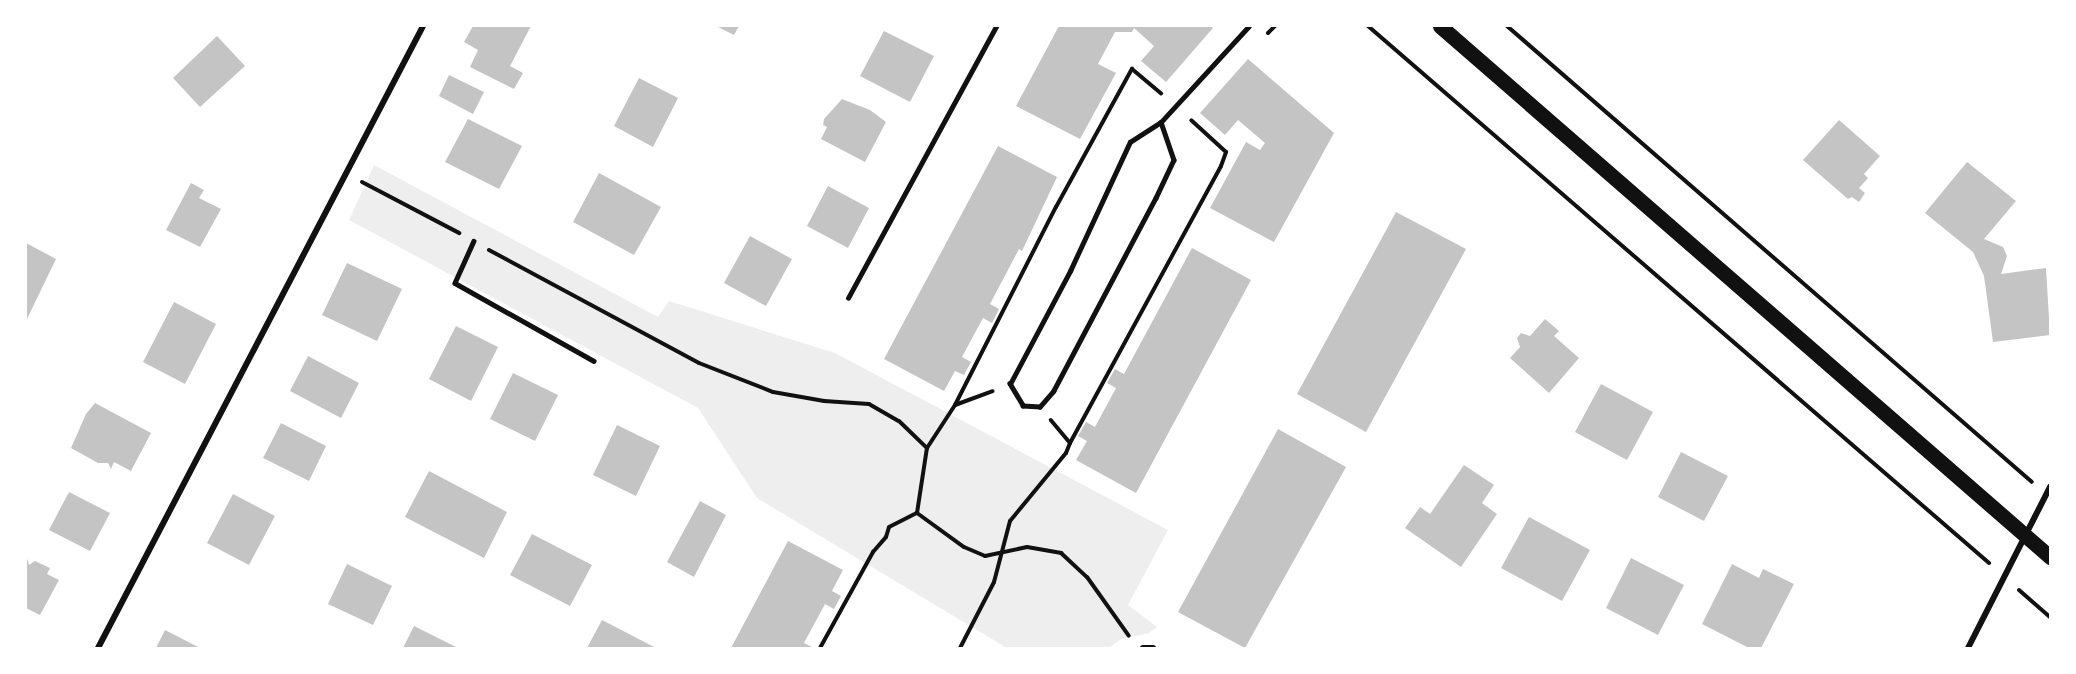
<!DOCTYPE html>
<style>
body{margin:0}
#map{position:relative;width:2076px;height:674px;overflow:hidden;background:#fff;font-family:Arial,sans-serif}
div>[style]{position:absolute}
.green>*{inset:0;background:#eee}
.building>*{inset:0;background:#c4c4c4}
.path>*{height:4px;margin:-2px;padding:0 2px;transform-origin:2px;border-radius:2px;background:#111}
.service>*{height:4.5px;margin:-2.25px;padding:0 2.25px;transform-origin:2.25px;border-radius:2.25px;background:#111}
.minor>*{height:6px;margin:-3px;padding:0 3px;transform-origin:3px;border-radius:3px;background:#111}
.primary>*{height:15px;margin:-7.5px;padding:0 7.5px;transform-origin:7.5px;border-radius:7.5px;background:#111}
span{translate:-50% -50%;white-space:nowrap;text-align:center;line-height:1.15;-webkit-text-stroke:4.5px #fff;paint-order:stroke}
.frame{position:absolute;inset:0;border:27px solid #fff;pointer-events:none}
</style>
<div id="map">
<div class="green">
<i style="clip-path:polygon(374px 165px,658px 317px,669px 301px,835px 353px,1168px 530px,1128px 605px,1157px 627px,1149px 633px,1121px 639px,1109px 648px,1007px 648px,757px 498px,698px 408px,349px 220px)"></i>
</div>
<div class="building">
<i style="clip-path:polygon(473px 26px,531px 26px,510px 66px,523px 73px,514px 89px,470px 67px,478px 50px,464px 42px)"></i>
<i style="clip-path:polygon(716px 26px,739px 26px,734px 35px)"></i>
<i style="clip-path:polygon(1059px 26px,1210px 26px,1213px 28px,1166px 82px,1141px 61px,1154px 46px,1134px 28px,1132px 32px,1115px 32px,1098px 64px,1116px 73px,1080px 139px,1016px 106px)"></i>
<i style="clip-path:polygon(884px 31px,934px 56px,910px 102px,860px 76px)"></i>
<i style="clip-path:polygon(217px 36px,245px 66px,200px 107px,173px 78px)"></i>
<i style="clip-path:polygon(1248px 59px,1334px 133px,1274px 242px,1210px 208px,1246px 142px,1260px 150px,1265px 143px,1238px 120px,1225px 135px,1200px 113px)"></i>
<i style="clip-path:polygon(449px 75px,484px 92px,473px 114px,439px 96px)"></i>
<i style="clip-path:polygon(639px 78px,678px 98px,653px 147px,614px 126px)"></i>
<i style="clip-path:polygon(842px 99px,870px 110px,886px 122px,865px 162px,821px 139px,827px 127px,823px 125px,824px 119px)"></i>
<i style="clip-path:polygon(468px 119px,522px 146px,499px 189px,445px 162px)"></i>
<i style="clip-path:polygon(1839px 120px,1880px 156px,1864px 174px,1868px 178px,1859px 188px,1865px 193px,1859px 202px,1852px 197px,1848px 199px,1803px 160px)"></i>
<i style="clip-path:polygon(998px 146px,1057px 177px,1022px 251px,1019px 249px,990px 304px,999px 309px,992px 323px,983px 318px,962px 357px,971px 362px,964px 375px,955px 371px,944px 391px,884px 359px)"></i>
<i style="clip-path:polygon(1967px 162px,2016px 201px,1984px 239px,2003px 247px,2007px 256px,2001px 274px,2046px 268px,2050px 335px,1993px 342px,1984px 276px,1973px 252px,1925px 213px)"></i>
<i style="clip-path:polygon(599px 173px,661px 207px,634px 255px,573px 222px)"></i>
<i style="clip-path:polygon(191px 183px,204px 190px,199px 198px,221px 209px,200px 247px,166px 230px)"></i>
<i style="clip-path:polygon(828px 186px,869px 208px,848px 248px,807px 226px)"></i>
<i style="clip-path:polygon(1396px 212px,1466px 249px,1366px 432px,1297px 394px)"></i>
<i style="clip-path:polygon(750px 236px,792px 259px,766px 306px,724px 283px)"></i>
<i style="clip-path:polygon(26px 243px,56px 259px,26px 321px)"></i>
<i style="clip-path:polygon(1192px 248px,1251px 280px,1136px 493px,1076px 460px,1087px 441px,1078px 436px,1086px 422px,1095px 427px,1116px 388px,1107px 383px,1115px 369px,1124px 374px)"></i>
<i style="clip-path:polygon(347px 263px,402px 289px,377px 341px,322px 315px)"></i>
<i style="clip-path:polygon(174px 302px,216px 324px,185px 384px,143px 362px)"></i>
<i style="clip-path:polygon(1545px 319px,1559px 331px,1554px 336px,1579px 358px,1549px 393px,1510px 358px,1520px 347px,1517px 338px,1521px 333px,1530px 336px)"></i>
<i style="clip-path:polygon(456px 326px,498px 347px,471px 401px,429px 379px)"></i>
<i style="clip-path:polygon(308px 356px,359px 383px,341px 418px,290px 391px)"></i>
<i style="clip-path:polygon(513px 373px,558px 395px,535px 441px,490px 419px)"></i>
<i style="clip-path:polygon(1601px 384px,1653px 412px,1627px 460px,1575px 432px)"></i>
<i style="clip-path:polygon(95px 403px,151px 433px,131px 471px,114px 462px,111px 469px,108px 463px,98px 463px,71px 448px,86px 414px)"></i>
<i style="clip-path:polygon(281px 423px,326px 446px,309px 481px,263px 458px)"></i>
<i style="clip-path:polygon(617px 425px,660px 446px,636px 496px,593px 475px)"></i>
<i style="clip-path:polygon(1278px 429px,1346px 467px,1245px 648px,1178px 612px)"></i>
<i style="clip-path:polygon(1681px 452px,1728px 476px,1704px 521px,1658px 497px)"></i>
<i style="clip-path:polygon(1464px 465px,1494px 485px,1482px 503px,1497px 514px,1461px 567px,1405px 528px,1420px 507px,1430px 514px)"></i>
<i style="clip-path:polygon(429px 471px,507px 512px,484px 558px,405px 517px)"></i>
<i style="clip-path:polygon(69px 492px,110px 513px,90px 551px,49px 530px)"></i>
<i style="clip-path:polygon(233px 494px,275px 516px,249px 565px,207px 543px)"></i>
<i style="clip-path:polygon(700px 501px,726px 515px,694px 577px,667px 562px)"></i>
<i style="clip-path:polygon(1529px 517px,1590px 550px,1562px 601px,1501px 568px)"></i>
<i style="clip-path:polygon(532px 534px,592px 565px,570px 606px,510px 575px)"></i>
<i style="clip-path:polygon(788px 541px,843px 570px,832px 591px,841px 596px,834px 609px,825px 604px,804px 643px,814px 648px,731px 648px)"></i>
<i style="clip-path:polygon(26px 555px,29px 565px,35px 561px,50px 568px,47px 574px,59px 580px,40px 615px,26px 608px)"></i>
<i style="clip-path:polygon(1631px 558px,1684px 585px,1658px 635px,1606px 608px)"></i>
<i style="clip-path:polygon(347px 564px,392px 586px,373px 625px,328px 604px)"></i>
<i style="clip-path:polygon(1732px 564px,1759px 578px,1763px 569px,1794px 584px,1761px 648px,1749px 648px,1702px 624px)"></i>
<i style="clip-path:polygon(602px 620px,656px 648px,587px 648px)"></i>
<i style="clip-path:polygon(414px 626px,458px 648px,403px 648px)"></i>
<i style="clip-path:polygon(165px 630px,200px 648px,156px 648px)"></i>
</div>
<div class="path">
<i style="left:1368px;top:26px;width:821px;rotate:40.85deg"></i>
<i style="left:1507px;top:26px;width:695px;rotate:40.98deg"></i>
<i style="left:1268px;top:33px;width:10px;rotate:-45deg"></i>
<i style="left:362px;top:182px;width:110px;rotate:27.7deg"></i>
<i style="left:489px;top:250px;width:238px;rotate:28.3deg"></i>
<i style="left:699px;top:363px;width:79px;rotate:21.4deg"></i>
<i style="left:773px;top:392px;width:52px;rotate:10deg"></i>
<i style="left:824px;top:401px;width:45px;rotate:3.8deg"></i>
<i style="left:869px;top:404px;width:34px;rotate:30deg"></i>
<i style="left:899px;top:421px;width:39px;rotate:44deg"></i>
<i style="left:955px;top:405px;width:222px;rotate:-63deg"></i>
<i style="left:1056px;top:207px;width:158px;rotate:-61.2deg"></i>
<i style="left:1132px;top:69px;width:38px;rotate:40deg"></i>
<i style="left:1070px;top:443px;width:315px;rotate:-61.4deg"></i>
<i style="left:1221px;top:166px;width:15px;rotate:-70deg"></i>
<i style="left:1226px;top:152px;width:47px;rotate:-137.6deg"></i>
<i style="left:917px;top:513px;width:66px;rotate:-81.3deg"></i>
<i style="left:927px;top:448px;width:51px;rotate:-56.9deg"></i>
<i style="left:955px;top:405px;width:40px;rotate:-20.2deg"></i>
<i style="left:2019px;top:590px;width:41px;rotate:41.1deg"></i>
<i style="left:820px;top:648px;width:110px;rotate:-61.1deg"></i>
<i style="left:873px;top:552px;width:20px;rotate:-49deg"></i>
<i style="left:886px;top:537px;width:10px;rotate:-73deg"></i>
<i style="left:889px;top:527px;width:31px;rotate:-27deg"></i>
<i style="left:917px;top:513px;width:58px;rotate:35.9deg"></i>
<i style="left:964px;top:547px;width:23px;rotate:23deg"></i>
<i style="left:985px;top:556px;width:43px;rotate:-12.1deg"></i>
<i style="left:1027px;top:547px;width:35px;rotate:10deg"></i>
<i style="left:1061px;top:553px;width:35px;rotate:43deg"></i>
<i style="left:1087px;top:577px;width:72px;rotate:54.6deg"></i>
<i style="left:960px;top:648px;width:74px;rotate:-62.7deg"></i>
<i style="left:994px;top:582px;width:63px;rotate:-75.3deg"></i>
<i style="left:1010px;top:521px;width:88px;rotate:-50.5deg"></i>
<i style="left:1066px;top:453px;width:11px;rotate:-68deg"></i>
<i style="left:1070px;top:443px;width:30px;rotate:-130deg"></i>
</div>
<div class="service">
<i style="left:1161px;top:122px;width:40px;rotate:71.1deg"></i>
<i style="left:1174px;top:160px;width:42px;rotate:115.3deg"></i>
<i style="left:1156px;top:198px;width:218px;rotate:117.9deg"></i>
<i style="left:1054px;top:391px;width:21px;rotate:131deg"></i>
<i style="left:1040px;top:407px;width:17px;rotate:-177deg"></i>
<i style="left:1023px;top:406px;width:26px;rotate:-121deg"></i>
<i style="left:1010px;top:384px;width:128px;rotate:-62deg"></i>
<i style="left:1070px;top:271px;width:142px;rotate:-65.1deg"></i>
<i style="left:1130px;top:142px;width:37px;rotate:-33deg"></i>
<i style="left:1161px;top:122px;width:130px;rotate:-47.5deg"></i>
<i style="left:474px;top:241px;width:46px;rotate:114.3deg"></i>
<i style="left:455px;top:283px;width:159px;rotate:29.3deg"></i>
<i style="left:848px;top:298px;width:310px;rotate:-61.4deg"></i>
</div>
<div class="minor">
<i style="left:98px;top:648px;width:702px;rotate:-62.41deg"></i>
<i style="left:1143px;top:648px;width:10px"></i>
<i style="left:1968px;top:648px;width:181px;rotate:-63deg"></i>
</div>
<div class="primary">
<i style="left:1440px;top:26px;width:809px;rotate:41.04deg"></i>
</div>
<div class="frame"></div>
</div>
